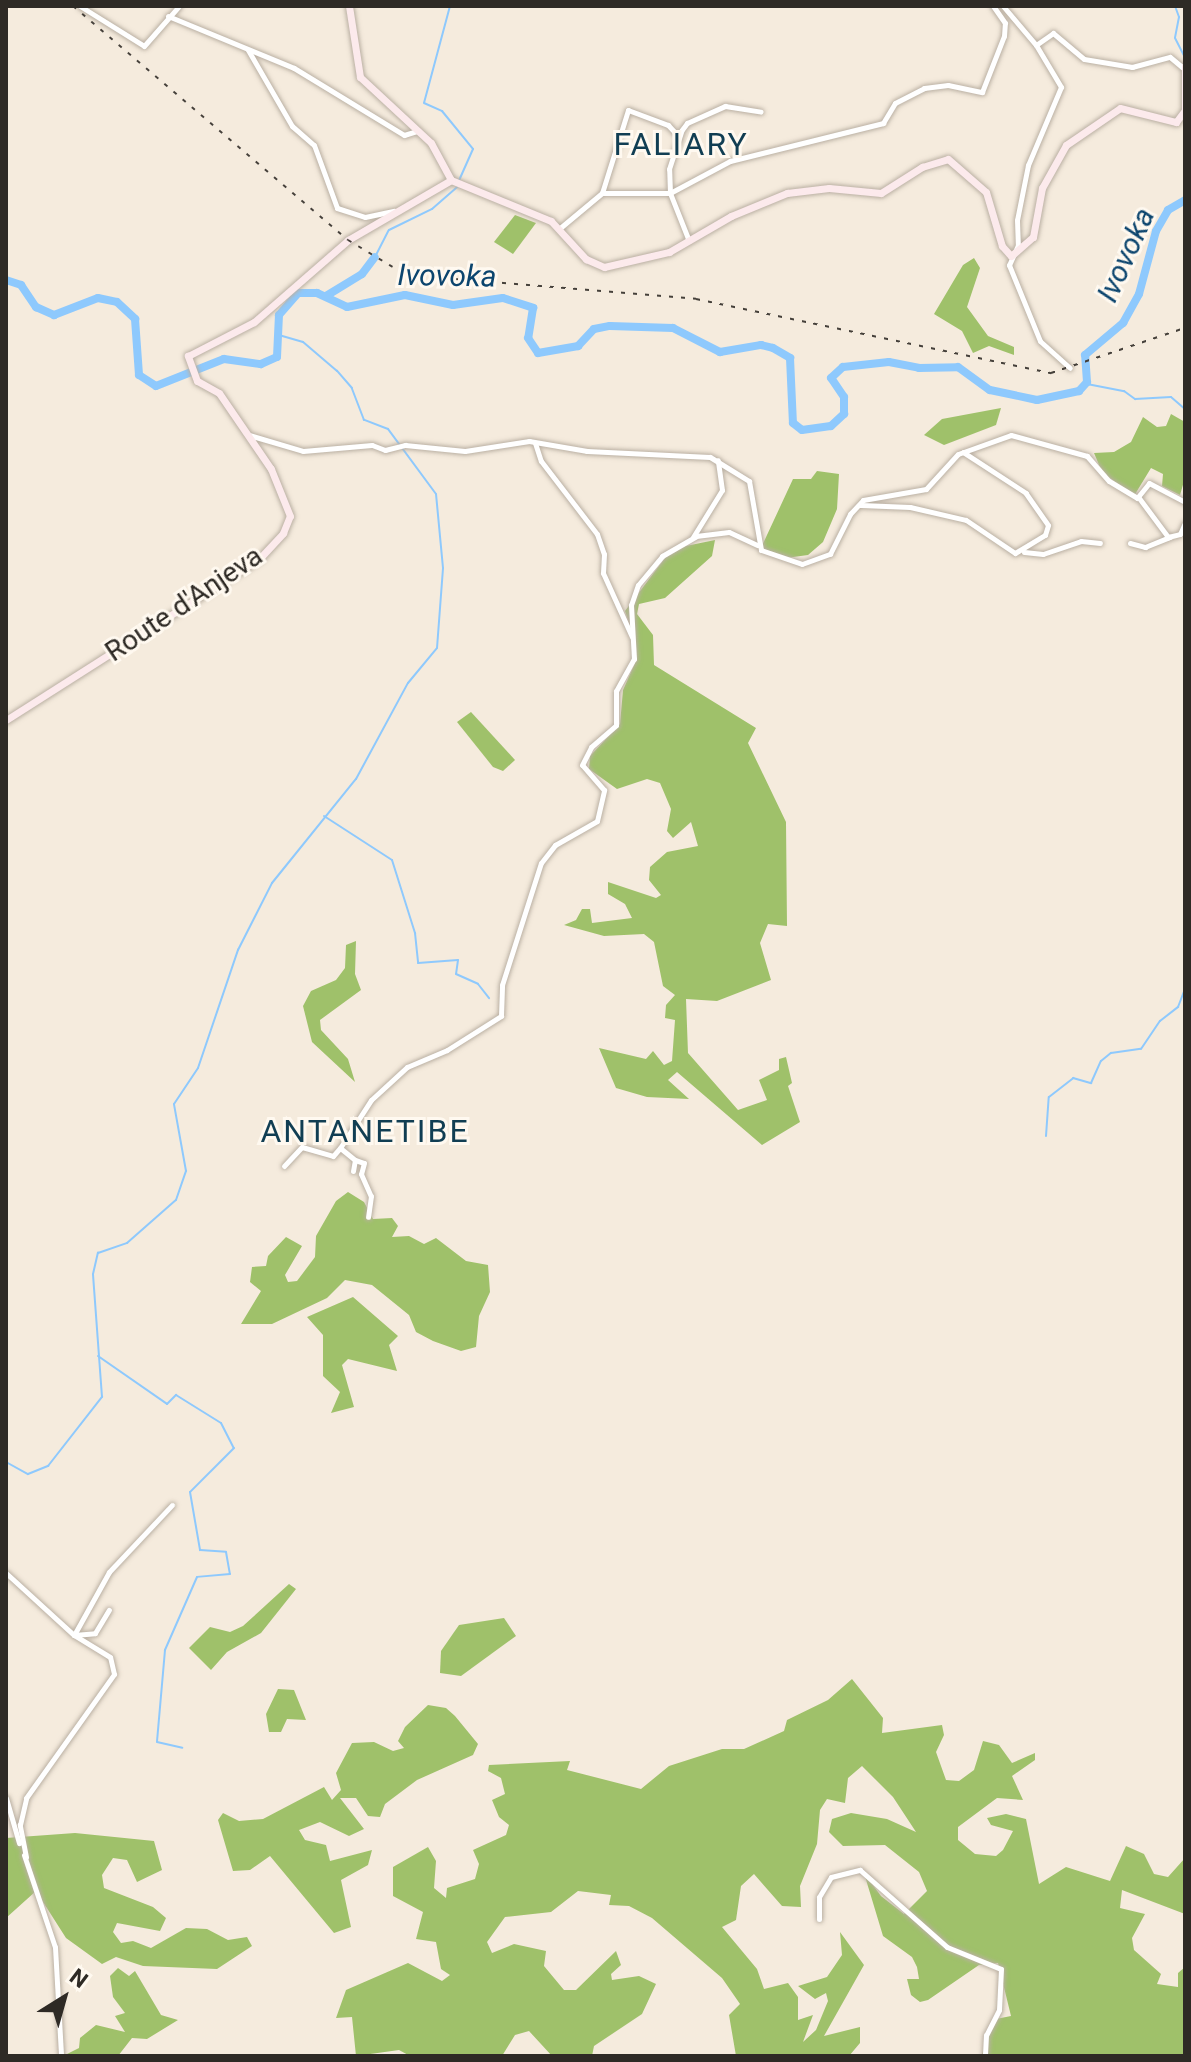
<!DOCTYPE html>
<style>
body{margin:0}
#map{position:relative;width:1191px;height:2062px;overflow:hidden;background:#f5ebdd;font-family:Roboto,sans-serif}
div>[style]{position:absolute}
.forest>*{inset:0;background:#9fc16a}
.stream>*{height:2px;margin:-1px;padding:0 1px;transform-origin:1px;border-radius:1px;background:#8ec9fd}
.river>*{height:8px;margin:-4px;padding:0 4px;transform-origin:4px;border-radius:4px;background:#8ec9fd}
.roads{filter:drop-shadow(0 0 2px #bab0a3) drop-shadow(0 0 2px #bab0a3)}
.street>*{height:5px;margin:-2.5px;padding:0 2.5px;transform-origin:2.5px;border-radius:2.5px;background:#fff}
.secondary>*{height:7px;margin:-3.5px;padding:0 3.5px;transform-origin:3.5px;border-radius:3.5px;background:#fceaec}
.rail>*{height:2px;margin-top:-1px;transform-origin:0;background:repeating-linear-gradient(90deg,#45403a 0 4px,transparent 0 12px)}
span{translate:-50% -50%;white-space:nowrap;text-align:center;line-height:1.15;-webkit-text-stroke:6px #fff9f0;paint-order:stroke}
.street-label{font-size:28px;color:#2e2a25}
.water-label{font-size:30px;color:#0c456e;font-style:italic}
.quarter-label{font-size:32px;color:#113e53;letter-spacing:2px}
.frame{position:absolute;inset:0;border:8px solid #2e2a25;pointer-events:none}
.north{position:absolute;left:24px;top:1958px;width:80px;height:80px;-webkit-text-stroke:6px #fff9f0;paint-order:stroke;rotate:37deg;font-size:22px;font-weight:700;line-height:32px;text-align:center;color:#2e2a25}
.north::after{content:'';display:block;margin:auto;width:28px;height:36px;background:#2e2a25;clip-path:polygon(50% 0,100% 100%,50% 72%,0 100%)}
</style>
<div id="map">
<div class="forest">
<i style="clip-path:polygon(515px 215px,536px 223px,513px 254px,494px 242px)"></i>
<i style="clip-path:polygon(974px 258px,980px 268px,967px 307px,988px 336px,1014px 347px,1014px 355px,989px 346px,973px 353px,962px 331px,934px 314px,963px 265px)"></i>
<i style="clip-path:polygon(1001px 408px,996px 425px,944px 445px,924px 435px,942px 419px)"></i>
<i style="clip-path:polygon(1171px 414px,1185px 422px,1185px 478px,1180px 495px,1162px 486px,1163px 474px,1151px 468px,1134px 496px,1102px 472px,1094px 453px,1114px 452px,1131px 442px,1143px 417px,1157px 427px,1166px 426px)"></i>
<i style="clip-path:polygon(817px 471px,839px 474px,837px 509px,823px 542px,808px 555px,786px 558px,761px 548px,793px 479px,811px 479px)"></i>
<i style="clip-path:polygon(715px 540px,712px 556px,665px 598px,639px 604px,637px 614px,653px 635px,654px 665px,756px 728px,748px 743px,786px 822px,787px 926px,768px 924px,760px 943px,771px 980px,717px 1001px,686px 999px,688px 1053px,738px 1110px,767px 1100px,759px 1080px,779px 1070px,779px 1059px,786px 1057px,792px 1083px,788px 1086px,800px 1122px,762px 1145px,677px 1072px,668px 1080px,689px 1099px,647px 1097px,616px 1088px,599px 1048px,646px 1059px,653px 1051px,664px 1065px,672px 1061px,675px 1020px,665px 1018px,666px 1005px,675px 995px,663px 986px,654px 942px,644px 934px,604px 936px,564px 925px,576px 920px,582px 909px,590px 909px,592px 923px,632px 918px,625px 904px,608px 894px,608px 882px,656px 898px,661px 895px,649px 880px,650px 867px,667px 852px,698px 846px,691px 822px,673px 838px,667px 831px,671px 809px,660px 783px,647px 779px,617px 789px,589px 769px,590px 756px,620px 724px,623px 690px,635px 663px,636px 641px,625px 611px,665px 558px,681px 547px)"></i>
<i style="clip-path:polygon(471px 712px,515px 760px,503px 771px,493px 767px,457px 722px)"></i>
<i style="clip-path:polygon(356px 941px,355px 974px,361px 990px,320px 1020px,321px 1030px,348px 1059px,355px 1082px,312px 1042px,303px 1006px,311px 991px,336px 980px,345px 968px,346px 945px)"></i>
<i style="clip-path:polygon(348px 1192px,364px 1202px,373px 1219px,392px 1218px,398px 1226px,392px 1237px,409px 1236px,424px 1244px,436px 1238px,466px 1261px,488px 1265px,490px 1292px,479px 1316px,476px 1347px,461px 1351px,433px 1341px,416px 1332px,409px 1315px,372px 1285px,345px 1280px,327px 1298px,272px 1324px,241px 1324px,261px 1291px,250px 1282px,252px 1267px,266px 1266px,268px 1256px,286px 1237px,302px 1246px,285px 1275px,288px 1282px,297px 1281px,315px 1257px,316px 1236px,336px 1201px)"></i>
<i style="clip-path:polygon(353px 1297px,398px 1336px,389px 1345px,397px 1371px,348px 1359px,342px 1365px,354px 1407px,331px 1413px,340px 1392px,323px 1376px,323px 1335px,307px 1317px)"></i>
<i style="clip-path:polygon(289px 1584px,296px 1589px,261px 1633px,227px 1652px,211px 1670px,189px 1648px,210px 1627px,230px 1632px,243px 1626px)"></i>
<i style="clip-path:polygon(504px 1618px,516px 1636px,461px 1676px,440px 1673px,441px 1651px,459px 1625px)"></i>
<i style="clip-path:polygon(852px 1679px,883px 1718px,882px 1733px,942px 1725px,944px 1735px,936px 1752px,946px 1780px,959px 1781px,974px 1770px,983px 1741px,999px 1745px,1012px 1763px,1035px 1753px,1035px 1760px,1012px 1776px,1023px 1800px,997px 1798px,958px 1827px,958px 1840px,975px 1854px,996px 1856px,1003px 1850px,1013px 1831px,991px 1825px,987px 1818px,1006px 1814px,1026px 1819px,1039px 1884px,1066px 1867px,1110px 1881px,1126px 1846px,1144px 1854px,1154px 1874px,1168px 1877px,1185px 1858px,1185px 1914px,1122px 1890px,1120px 1908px,1145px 1914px,1132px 1938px,1134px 1950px,1161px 1974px,1157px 1984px,1178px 1987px,1178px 1973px,1185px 1967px,1185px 2056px,982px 2056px,987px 2030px,996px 2019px,1011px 2016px,998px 1963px,979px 1965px,928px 2000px,920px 2002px,911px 1995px,907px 1979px,919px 1979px,917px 1967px,912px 1957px,883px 1936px,864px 1873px,881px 1896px,904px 1914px,927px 1891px,919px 1872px,885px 1845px,843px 1846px,829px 1832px,832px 1819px,851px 1813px,887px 1819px,916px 1832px,893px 1797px,862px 1766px,848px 1778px,845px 1803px,827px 1799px,820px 1810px,817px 1844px,800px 1886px,801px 1907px,782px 1906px,754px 1874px,741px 1886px,736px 1920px,722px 1927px,757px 1969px,764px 1989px,788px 1983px,798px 1997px,798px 2020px,813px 2015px,803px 2042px,816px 2030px,828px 2001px,826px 1993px,815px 1999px,798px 1986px,827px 1977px,842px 1955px,840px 1932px,864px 1965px,824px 2036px,860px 2027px,860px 2043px,849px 2056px,736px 2056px,729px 2015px,740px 2004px,722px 1978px,652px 1918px,629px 1906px,609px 1905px,611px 1895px,578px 1891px,551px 1912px,505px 1917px,487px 1942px,492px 1953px,514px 1944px,546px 1951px,544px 1966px,564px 1990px,576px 1990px,616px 1951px,621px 1965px,611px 1974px,612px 1980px,639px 1976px,656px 1984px,642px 2014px,594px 2046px,592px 2056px,552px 2056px,529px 2031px,515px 2035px,502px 2056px,410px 2056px,399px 2050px,356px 2056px,352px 2017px,336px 2018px,346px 1990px,408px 1963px,442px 1981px,450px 1975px,441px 1969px,436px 1942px,416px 1939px,423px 1912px,393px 1896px,393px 1867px,428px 1847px,436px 1861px,434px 1888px,446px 1898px,447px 1888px,475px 1879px,479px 1864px,473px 1850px,506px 1835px,509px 1825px,499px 1817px,492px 1800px,505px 1794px,501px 1778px,488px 1771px,489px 1765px,570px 1761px,567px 1770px,641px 1789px,669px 1766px,722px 1749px,744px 1749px,784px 1731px,787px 1720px,828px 1700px)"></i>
<i style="clip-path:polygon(278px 1689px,294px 1690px,306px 1720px,287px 1719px,281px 1732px,269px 1732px,266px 1714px)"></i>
<i style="clip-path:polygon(428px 1705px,446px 1708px,455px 1716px,478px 1744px,473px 1755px,417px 1780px,385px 1804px,380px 1817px,368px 1816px,356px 1798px,340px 1798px,364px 1829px,349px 1836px,320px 1822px,299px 1830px,305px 1840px,326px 1845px,330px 1861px,372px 1850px,368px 1865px,341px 1880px,351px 1927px,334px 1933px,270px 1856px,250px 1870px,233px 1871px,218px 1820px,223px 1813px,239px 1821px,263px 1819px,324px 1787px,332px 1800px,341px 1790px,336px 1773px,352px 1743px,374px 1742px,393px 1751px,404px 1748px,398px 1741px,405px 1727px)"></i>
<i style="clip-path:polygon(75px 1833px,154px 1841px,162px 1870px,137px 1882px,127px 1860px,113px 1858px,102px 1875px,104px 1888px,153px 1907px,166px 1918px,160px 1931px,117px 1923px,113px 1932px,121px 1943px,133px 1941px,151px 1948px,186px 1928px,207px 1929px,228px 1940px,247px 1937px,252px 1946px,217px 1969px,143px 1966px,116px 1957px,102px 1964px,66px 1938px,36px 1891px,6px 1918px,6px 1838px)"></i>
<i style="clip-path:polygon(118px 1968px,129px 1976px,135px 1971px,161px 2015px,178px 2020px,147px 2039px,132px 2038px,118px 2056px,63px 2056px,79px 2048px,80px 2038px,96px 2025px,125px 2032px,115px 2016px,125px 2013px,113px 1997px,110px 1976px)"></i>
</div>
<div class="stream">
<i style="left:450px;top:6px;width:100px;rotate:105deg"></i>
<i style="left:424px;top:103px;width:20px;rotate:24deg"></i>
<i style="left:442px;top:111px;width:49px;rotate:50.8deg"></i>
<i style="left:473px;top:149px;width:35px;rotate:114deg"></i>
<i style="left:1175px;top:6px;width:12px;rotate:70deg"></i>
<i style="left:1179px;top:17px;width:21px;rotate:101deg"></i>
<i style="left:1175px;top:38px;width:22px;rotate:63deg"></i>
<i style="left:375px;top:257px;width:30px;rotate:-63deg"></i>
<i style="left:389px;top:230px;width:48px;rotate:-26deg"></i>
<i style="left:432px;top:209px;width:33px;rotate:-41deg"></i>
<i style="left:1087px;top:384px;width:38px;rotate:11deg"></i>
<i style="left:1124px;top:391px;width:14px;rotate:36deg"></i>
<i style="left:1135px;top:399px;width:36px;rotate:-3deg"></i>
<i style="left:1171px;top:397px;width:18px;rotate:41deg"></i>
<i style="left:324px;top:816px;width:81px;rotate:32.9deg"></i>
<i style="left:392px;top:860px;width:77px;rotate:72.5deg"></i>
<i style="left:415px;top:933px;width:30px;rotate:84deg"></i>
<i style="left:418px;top:963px;width:40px;rotate:-4.3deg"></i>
<i style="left:458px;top:960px;width:14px;rotate:98deg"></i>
<i style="left:456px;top:974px;width:24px;rotate:24deg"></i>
<i style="left:478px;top:984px;width:18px;rotate:52deg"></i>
<i style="left:1046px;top:1136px;width:39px;rotate:-86deg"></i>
<i style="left:1049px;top:1097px;width:31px;rotate:-38deg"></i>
<i style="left:1073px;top:1078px;width:19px;rotate:16deg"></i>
<i style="left:1091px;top:1083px;width:24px;rotate:-66deg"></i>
<i style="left:1101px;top:1061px;width:13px;rotate:-39deg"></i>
<i style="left:1111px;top:1053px;width:30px;rotate:-8deg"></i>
<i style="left:1141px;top:1049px;width:34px;rotate:-56deg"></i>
<i style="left:1160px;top:1021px;width:23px;rotate:-38deg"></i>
<i style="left:1178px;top:1007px;width:19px;rotate:-69deg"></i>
<i style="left:98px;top:1356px;width:84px;rotate:34.8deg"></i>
<i style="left:167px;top:1404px;width:13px;rotate:-45deg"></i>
<i style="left:176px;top:1395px;width:53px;rotate:31.9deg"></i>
<i style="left:221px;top:1423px;width:28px;rotate:63deg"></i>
<i style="left:234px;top:1448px;width:62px;rotate:135deg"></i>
<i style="left:190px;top:1492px;width:59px;rotate:80.2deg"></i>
<i style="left:200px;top:1550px;width:26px;rotate:4deg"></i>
<i style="left:226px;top:1552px;width:22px;rotate:80deg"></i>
<i style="left:230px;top:1574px;width:33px;rotate:175deg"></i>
<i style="left:197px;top:1577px;width:80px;rotate:113.7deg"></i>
<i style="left:165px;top:1650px;width:92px;rotate:95deg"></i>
<i style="left:157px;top:1742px;width:26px;rotate:13deg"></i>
<i style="left:6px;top:1462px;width:25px;rotate:29deg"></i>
<i style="left:28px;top:1474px;width:22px;rotate:-22deg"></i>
<i style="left:48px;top:1466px;width:88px;rotate:-52deg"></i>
<i style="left:102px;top:1397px;width:123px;rotate:-94.2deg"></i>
<i style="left:93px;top:1274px;width:22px;rotate:-77deg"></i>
<i style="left:98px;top:1253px;width:31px;rotate:-19deg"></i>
<i style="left:127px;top:1243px;width:65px;rotate:-41.3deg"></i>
<i style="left:176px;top:1200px;width:31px;rotate:-71deg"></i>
<i style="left:186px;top:1171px;width:68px;rotate:-100.2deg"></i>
<i style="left:174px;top:1104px;width:43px;rotate:-56.3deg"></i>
<i style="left:198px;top:1068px;width:125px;rotate:-71.3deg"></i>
<i style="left:238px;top:950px;width:75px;rotate:-63.1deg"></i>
<i style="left:272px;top:883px;width:134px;rotate:-51.1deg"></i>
<i style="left:356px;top:779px;width:109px;rotate:-61.6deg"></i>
<i style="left:408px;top:683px;width:45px;rotate:-50.4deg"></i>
<i style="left:437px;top:648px;width:80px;rotate:-85.7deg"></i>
<i style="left:443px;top:568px;width:74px;rotate:-95.4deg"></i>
<i style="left:436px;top:494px;width:81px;rotate:-126.4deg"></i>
<i style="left:388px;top:429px;width:26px;rotate:-159deg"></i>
<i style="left:364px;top:420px;width:34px;rotate:-111deg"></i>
<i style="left:352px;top:388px;width:23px;rotate:-131deg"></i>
<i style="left:337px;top:371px;width:45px;rotate:-139.5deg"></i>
<i style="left:303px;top:342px;width:26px;rotate:-164deg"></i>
</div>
<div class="river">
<i style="left:6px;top:280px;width:16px;rotate:18deg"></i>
<i style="left:21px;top:285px;width:27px;rotate:56deg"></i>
<i style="left:36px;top:307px;width:20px;rotate:24deg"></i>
<i style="left:54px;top:315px;width:47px;rotate:-21.1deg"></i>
<i style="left:98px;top:298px;width:19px;rotate:12deg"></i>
<i style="left:117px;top:302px;width:25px;rotate:43deg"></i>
<i style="left:135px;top:319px;width:56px;rotate:85.9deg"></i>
<i style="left:139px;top:375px;width:20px;rotate:33deg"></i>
<i style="left:156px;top:386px;width:73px;rotate:-21.7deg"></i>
<i style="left:224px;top:359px;width:37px;rotate:8deg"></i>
<i style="left:261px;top:364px;width:17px;rotate:-24deg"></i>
<i style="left:277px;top:357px;width:42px;rotate:-87.3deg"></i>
<i style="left:279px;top:315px;width:29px;rotate:-49deg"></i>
<i style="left:298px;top:293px;width:19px"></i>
<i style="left:317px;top:293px;width:33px;rotate:25deg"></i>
<i style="left:347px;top:307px;width:59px;rotate:-11.7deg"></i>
<i style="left:405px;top:295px;width:49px;rotate:11.8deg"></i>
<i style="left:453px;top:305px;width:50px;rotate:-8deg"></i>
<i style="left:503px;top:298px;width:32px;rotate:18deg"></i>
<i style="left:533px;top:308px;width:30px;rotate:99deg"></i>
<i style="left:528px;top:338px;width:18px;rotate:56deg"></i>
<i style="left:538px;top:353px;width:41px;rotate:-9.9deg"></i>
<i style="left:578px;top:346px;width:23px;rotate:-47deg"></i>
<i style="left:594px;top:329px;width:16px;rotate:-11deg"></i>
<i style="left:610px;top:326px;width:63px;rotate:1.8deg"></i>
<i style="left:673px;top:328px;width:53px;rotate:27.1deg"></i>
<i style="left:720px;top:352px;width:42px;rotate:-9.7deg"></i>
<i style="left:761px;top:345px;width:12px;rotate:14deg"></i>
<i style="left:773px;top:348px;width:20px;rotate:30deg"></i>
<i style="left:790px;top:358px;width:65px;rotate:87.4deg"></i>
<i style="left:793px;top:423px;width:11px;rotate:38deg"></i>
<i style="left:802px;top:430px;width:29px;rotate:-8deg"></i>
<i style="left:831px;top:426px;width:18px;rotate:-43deg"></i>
<i style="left:844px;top:414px;width:17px;rotate:-90deg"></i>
<i style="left:844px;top:397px;width:23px;rotate:-124deg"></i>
<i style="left:831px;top:378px;width:16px;rotate:-43deg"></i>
<i style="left:843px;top:367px;width:46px;rotate:-6.2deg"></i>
<i style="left:889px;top:362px;width:31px;rotate:11deg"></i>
<i style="left:919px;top:368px;width:39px;rotate:-1deg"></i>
<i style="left:958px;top:367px;width:39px;rotate:36deg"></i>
<i style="left:990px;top:390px;width:48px;rotate:12deg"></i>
<i style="left:1037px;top:400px;width:43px;rotate:-12.1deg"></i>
<i style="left:1079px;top:391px;width:12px;rotate:-48deg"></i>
<i style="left:1087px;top:382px;width:27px;rotate:-94deg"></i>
<i style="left:1085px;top:355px;width:50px;rotate:-40.1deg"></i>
<i style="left:1123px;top:323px;width:33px;rotate:-61deg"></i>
<i style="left:1139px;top:294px;width:65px;rotate:-74.9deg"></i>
<i style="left:1156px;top:231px;width:24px;rotate:-60deg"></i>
<i style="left:1168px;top:210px;width:20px;rotate:-30deg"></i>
<i style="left:326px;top:296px;width:42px;rotate:-31.4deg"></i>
<i style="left:362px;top:274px;width:21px;rotate:-53deg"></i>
</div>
<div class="roads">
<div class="street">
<i style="left:80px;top:6px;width:75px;rotate:32deg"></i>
<i style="left:144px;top:46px;width:53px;rotate:-48.8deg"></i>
<i style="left:1003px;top:6px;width:51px;rotate:49.8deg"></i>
<i style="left:1036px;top:45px;width:21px;rotate:-35deg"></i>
<i style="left:1053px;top:33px;width:40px;rotate:40deg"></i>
<i style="left:1084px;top:59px;width:49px;rotate:9.5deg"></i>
<i style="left:1132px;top:67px;width:39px;rotate:-15deg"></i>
<i style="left:1170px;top:57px;width:16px;rotate:40deg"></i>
<i style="left:168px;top:16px;width:136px;rotate:22.4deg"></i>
<i style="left:294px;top:68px;width:129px;rotate:31.3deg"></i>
<i style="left:404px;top:135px;width:14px;rotate:-17deg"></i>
<i style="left:1036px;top:45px;width:49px;rotate:59.2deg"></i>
<i style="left:1061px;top:87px;width:85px;rotate:112.9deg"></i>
<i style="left:1028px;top:165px;width:56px;rotate:101.3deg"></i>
<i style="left:1017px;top:220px;width:25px;rotate:88deg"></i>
<i style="left:1018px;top:245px;width:22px;rotate:114deg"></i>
<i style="left:1009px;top:265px;width:82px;rotate:67.8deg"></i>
<i style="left:1040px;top:341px;width:40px;rotate:42deg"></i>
<i style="left:248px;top:50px;width:88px;rotate:59.9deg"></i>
<i style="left:292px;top:126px;width:29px;rotate:41deg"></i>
<i style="left:314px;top:145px;width:67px;rotate:69.9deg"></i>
<i style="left:337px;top:208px;width:29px;rotate:18deg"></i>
<i style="left:365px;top:217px;width:30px;rotate:-12deg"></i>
<i style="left:602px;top:193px;width:87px;rotate:-72.6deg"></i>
<i style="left:628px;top:110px;width:43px;rotate:20.6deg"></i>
<i style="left:668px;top:125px;width:16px;rotate:47deg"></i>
<i style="left:560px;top:228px;width:55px;rotate:-39.8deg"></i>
<i style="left:602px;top:193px;width:68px"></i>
<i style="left:670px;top:193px;width:68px;rotate:-28.1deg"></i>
<i style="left:730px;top:161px;width:158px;rotate:-13.9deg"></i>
<i style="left:883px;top:123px;width:23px;rotate:-59deg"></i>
<i style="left:895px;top:103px;width:33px;rotate:-27deg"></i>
<i style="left:924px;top:88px;width:24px;rotate:-7deg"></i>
<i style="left:948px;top:85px;width:35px;rotate:12deg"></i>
<i style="left:982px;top:92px;width:60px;rotate:-68.6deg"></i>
<i style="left:1004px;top:36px;width:13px;rotate:-86deg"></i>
<i style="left:1005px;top:23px;width:21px;rotate:-125deg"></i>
<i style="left:689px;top:241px;width:52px;rotate:-111.6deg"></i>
<i style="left:670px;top:193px;width:24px;rotate:-92deg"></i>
<i style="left:669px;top:169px;width:40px;rotate:-72deg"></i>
<i style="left:681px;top:131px;width:10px;rotate:-53deg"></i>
<i style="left:687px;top:123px;width:42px;rotate:-24.1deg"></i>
<i style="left:725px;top:106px;width:36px;rotate:9deg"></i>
<i style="left:249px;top:435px;width:56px;rotate:16.5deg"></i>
<i style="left:303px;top:451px;width:69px;rotate:-5deg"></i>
<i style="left:372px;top:445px;width:14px;rotate:21deg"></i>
<i style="left:385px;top:450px;width:21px;rotate:-14deg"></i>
<i style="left:405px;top:445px;width:60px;rotate:5.7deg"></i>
<i style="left:465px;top:451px;width:65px;rotate:-8.9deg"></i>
<i style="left:529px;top:441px;width:59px;rotate:9.8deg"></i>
<i style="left:587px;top:451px;width:123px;rotate:2.8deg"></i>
<i style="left:710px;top:457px;width:46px;rotate:31.6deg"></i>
<i style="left:749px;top:481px;width:70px;rotate:80.1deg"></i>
<i style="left:761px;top:550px;width:43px;rotate:18.9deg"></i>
<i style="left:802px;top:564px;width:30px;rotate:-20deg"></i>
<i style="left:830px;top:554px;width:45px;rotate:-63.4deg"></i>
<i style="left:850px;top:514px;width:19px;rotate:-47deg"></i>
<i style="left:863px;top:500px;width:64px;rotate:-9.9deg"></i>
<i style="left:926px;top:489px;width:47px;rotate:-47.6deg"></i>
<i style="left:958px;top:454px;width:56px;rotate:-19.7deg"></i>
<i style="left:1011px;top:435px;width:79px;rotate:15.4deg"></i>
<i style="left:1087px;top:456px;width:33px;rotate:49deg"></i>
<i style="left:1109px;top:481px;width:33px;rotate:31deg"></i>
<i style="left:1137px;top:498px;width:19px;rotate:-51deg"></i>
<i style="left:1149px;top:483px;width:41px;rotate:27.8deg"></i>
<i style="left:535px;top:443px;width:19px;rotate:72deg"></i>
<i style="left:541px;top:461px;width:92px;rotate:52.5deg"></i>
<i style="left:597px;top:534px;width:21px;rotate:71deg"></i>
<i style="left:604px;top:554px;width:19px;rotate:93deg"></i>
<i style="left:603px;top:573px;width:70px;rotate:65.6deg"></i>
<i style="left:1139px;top:498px;width:49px;rotate:53.4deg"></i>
<i style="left:1168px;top:537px;width:12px;rotate:-14deg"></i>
<i style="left:1180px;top:534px;width:12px;rotate:-66deg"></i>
<i style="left:861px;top:505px;width:49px;rotate:2.3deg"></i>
<i style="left:910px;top:507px;width:57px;rotate:13.1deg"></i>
<i style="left:966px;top:520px;width:59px;rotate:34deg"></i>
<i style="left:1015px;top:553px;width:35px;rotate:-31deg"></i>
<i style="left:1045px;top:535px;width:10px;rotate:-73deg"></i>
<i style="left:1048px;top:525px;width:39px;rotate:-125deg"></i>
<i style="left:1026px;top:493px;width:75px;rotate:-146.9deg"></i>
<i style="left:693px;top:537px;width:55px;rotate:-58.3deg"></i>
<i style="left:722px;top:490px;width:30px;rotate:-98deg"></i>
<i style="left:1130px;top:543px;width:16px;rotate:15deg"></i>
<i style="left:1145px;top:547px;width:27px;rotate:-22deg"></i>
<i style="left:1024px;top:552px;width:19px;rotate:6deg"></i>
<i style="left:1043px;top:554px;width:40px;rotate:-18.9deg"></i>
<i style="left:1081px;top:541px;width:19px;rotate:6deg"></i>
<i style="left:355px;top:1160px;width:9px;rotate:18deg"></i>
<i style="left:364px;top:1163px;width:11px;rotate:105deg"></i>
<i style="left:361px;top:1174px;width:24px;rotate:66deg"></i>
<i style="left:371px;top:1196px;width:21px;rotate:98deg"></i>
<i style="left:284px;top:1166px;width:26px;rotate:-47deg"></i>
<i style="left:302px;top:1147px;width:32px;rotate:16deg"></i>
<i style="left:333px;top:1156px;width:11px;rotate:-49deg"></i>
<i style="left:353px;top:1171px;width:11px;rotate:-80deg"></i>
<i style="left:355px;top:1160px;width:19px;rotate:-141deg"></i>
<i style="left:340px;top:1148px;width:57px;rotate:-57.1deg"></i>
<i style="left:371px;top:1100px;width:49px;rotate:-42.5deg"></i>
<i style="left:407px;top:1067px;width:43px;rotate:-23deg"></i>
<i style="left:447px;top:1050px;width:64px;rotate:-32.2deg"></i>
<i style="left:501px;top:1016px;width:31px;rotate:-88deg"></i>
<i style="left:502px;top:985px;width:128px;rotate:-72.3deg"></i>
<i style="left:541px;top:863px;width:23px;rotate:-52deg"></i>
<i style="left:555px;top:845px;width:48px;rotate:-29.7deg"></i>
<i style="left:597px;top:821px;width:32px;rotate:-77deg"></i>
<i style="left:604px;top:790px;width:33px;rotate:-131deg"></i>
<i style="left:582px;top:765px;width:20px;rotate:-63deg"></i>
<i style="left:591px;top:747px;width:33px;rotate:-41deg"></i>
<i style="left:616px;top:725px;width:34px;rotate:-90deg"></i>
<i style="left:616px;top:691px;width:37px;rotate:-61deg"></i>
<i style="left:634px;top:659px;width:54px;rotate:-93.2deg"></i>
<i style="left:631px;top:605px;width:21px;rotate:-71deg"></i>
<i style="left:638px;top:585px;width:38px;rotate:-50deg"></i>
<i style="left:662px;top:556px;width:39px;rotate:-30deg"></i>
<i style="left:696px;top:536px;width:33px;rotate:-7deg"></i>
<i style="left:729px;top:532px;width:31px;rotate:25deg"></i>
<i style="left:6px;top:1573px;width:92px;rotate:42.4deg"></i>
<i style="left:74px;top:1635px;width:21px;rotate:-5deg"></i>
<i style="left:95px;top:1633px;width:27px;rotate:-59deg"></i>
<i style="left:6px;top:1798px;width:47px;rotate:73.9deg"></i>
<i style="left:24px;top:1855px;width:97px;rotate:71.4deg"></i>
<i style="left:55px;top:1947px;width:109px;rotate:86.8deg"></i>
<i style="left:26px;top:1857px;width:33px;rotate:-101deg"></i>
<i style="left:20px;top:1825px;width:28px;rotate:-77deg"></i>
<i style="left:26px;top:1798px;width:152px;rotate:-54.6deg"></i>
<i style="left:114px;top:1674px;width:17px;rotate:-103deg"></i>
<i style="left:110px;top:1657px;width:42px;rotate:-148.6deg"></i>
<i style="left:74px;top:1635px;width:72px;rotate:-60.9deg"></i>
<i style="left:109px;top:1572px;width:92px;rotate:-46.8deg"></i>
<i style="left:819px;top:1919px;width:22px;rotate:-90deg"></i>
<i style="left:819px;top:1897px;width:23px;rotate:-59deg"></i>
<i style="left:831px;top:1877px;width:30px;rotate:-14deg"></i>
<i style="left:860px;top:1870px;width:116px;rotate:41.5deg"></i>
<i style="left:947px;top:1947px;width:58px;rotate:22.2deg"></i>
<i style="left:1001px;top:1969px;width:41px;rotate:92.8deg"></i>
<i style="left:999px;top:2010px;width:28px;rotate:117deg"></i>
<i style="left:986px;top:2035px;width:21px;rotate:93deg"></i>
</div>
<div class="secondary">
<i style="left:349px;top:6px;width:72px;rotate:81.2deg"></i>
<i style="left:360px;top:77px;width:97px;rotate:42.9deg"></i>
<i style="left:431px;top:143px;width:42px;rotate:61.6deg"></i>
<i style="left:451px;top:180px;width:108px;rotate:22.3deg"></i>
<i style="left:551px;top:221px;width:52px;rotate:47.4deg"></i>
<i style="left:586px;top:259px;width:20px;rotate:24deg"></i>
<i style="left:604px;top:267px;width:67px;rotate:-13deg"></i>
<i style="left:669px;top:252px;width:72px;rotate:-30.1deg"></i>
<i style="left:731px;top:216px;width:61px;rotate:-22.3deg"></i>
<i style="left:787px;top:193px;width:42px;rotate:-6.8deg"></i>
<i style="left:829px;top:188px;width:52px;rotate:5.5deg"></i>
<i style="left:881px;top:193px;width:49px;rotate:-32.4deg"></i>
<i style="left:922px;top:167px;width:27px;rotate:-17deg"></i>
<i style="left:948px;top:159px;width:50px;rotate:41deg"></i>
<i style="left:986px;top:192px;width:56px;rotate:73.5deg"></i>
<i style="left:1002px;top:246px;width:13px;rotate:48deg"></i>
<i style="left:1011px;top:256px;width:29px;rotate:-41deg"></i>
<i style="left:1033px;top:237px;width:50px;rotate:-79.6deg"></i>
<i style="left:1042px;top:188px;width:49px;rotate:-60.8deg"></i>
<i style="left:1066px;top:145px;width:65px;rotate:-34.4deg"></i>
<i style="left:1120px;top:108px;width:58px;rotate:14deg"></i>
<i style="left:1176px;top:122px;width:15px;rotate:-53deg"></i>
<i style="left:1185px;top:110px;width:44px;rotate:-90deg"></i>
<i style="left:6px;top:720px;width:301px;rotate:-32.5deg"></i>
<i style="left:260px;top:558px;width:34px;rotate:-47deg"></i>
<i style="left:283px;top:533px;width:18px;rotate:-68deg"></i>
<i style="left:290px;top:516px;width:51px;rotate:-112deg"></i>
<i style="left:271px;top:469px;width:92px;rotate:-124.4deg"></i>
<i style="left:219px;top:393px;width:25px;rotate:-151deg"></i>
<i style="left:197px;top:381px;width:27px;rotate:-110deg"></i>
<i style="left:188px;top:356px;width:74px;rotate:-27.3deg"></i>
<i style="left:254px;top:322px;width:125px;rotate:-41.1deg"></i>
<i style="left:348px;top:240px;width:119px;rotate:-30.2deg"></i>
</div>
</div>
<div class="rail">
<i style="left:73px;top:6px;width:361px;rotate:40.4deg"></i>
<i style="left:348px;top:240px;width:68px;rotate:31.1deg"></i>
<i style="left:406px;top:275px;width:291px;rotate:4.7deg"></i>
<i style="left:696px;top:299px;width:363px;rotate:11.8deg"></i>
<i style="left:1051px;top:373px;width:141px;rotate:-18.6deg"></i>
</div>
<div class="street-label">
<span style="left:184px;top:604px;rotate:-34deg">Route d'Anjeva</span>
</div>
<div class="water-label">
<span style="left:1126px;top:255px;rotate:-66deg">Ivovoka</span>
<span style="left:447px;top:276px;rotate:1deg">Ivovoka</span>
</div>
<div class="quarter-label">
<span style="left:681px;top:144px">FALIARY</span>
<span style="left:365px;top:1131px">ANTANETIBE</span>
</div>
<div class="frame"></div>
<div class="north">N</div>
</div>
